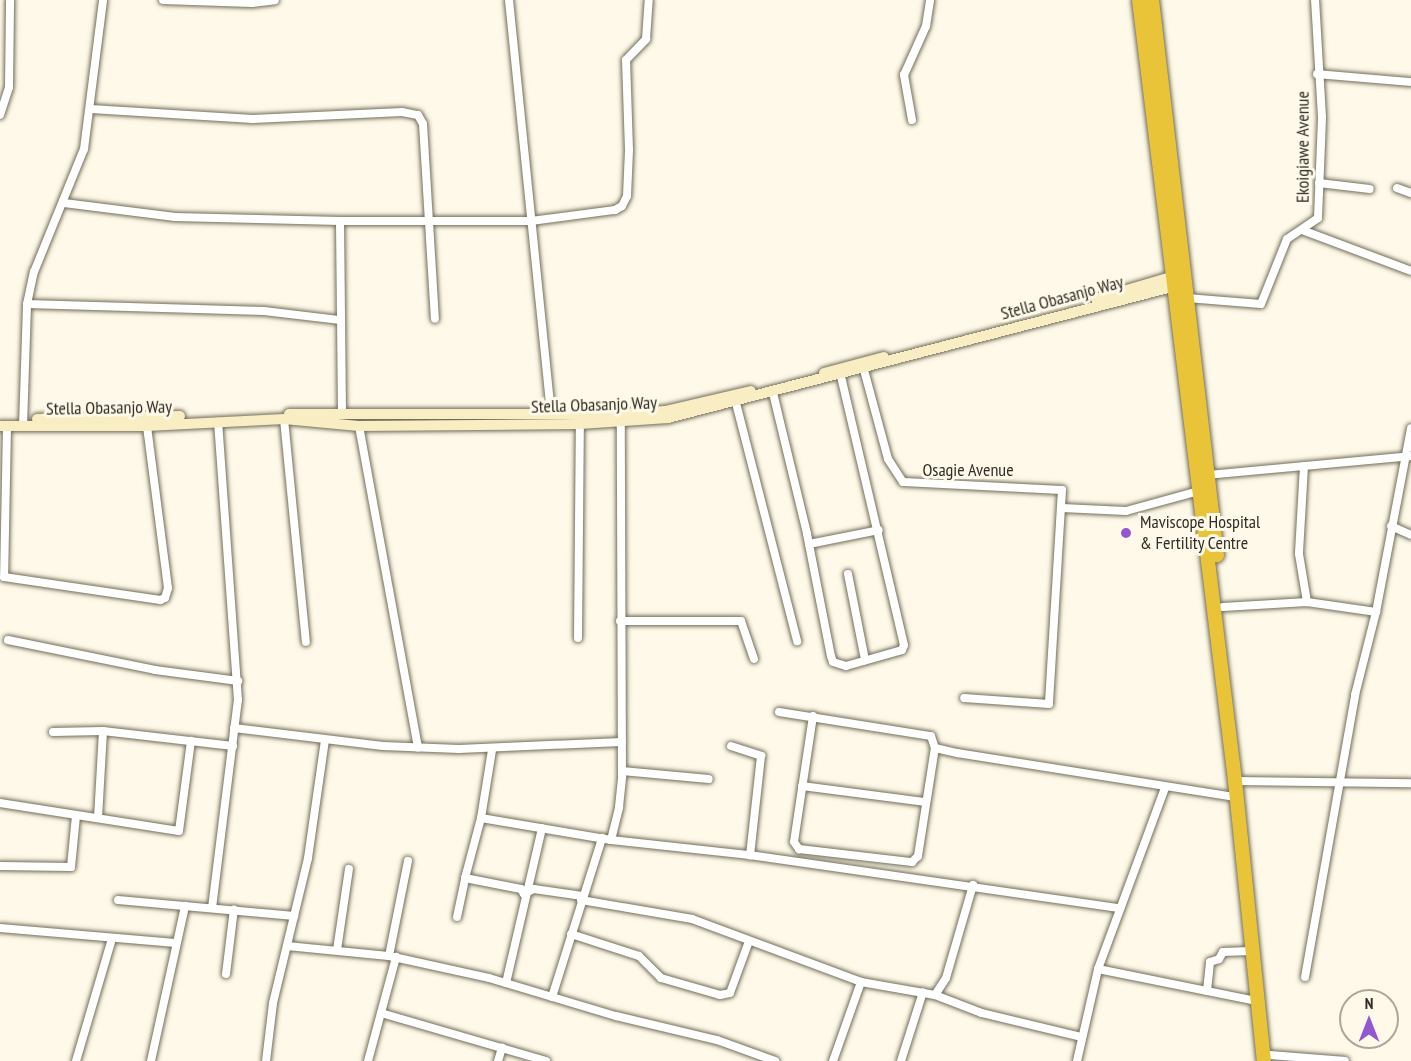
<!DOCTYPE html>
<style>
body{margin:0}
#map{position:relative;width:1411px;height:1061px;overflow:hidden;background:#fef9e8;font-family:"PT Sans Narrow",sans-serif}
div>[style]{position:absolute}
.roads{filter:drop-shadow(0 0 2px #726d5a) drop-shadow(0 0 2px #726d5a)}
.street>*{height:8px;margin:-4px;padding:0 4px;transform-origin:4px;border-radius:4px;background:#fff}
.secondary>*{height:10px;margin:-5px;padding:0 5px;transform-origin:5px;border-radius:5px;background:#f8edc3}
.highway>*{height:14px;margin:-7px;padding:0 7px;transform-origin:7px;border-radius:7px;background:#e9c438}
.dots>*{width:16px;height:16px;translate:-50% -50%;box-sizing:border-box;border:3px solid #fef9e8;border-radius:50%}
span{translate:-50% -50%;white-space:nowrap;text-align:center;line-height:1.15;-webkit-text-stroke:6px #fef9e8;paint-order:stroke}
.street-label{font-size:18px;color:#2f2d25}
.poi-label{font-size:18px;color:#2f2d25}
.left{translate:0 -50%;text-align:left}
.north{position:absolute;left:1339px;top:989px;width:60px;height:60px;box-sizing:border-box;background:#fef9e8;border:2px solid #aba79a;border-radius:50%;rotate:0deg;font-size:16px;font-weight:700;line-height:24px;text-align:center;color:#2f2d25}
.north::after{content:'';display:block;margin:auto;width:21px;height:27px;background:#9258d0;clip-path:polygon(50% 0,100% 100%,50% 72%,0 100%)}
</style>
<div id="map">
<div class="roads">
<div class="street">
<i style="left:163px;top:0;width:89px;rotate:1.9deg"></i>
<i style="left:252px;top:3px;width:23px;rotate:-7deg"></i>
<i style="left:509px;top:0;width:417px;rotate:84.2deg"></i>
<i style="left:1317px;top:74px;width:94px;rotate:4.9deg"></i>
<i style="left:91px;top:109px;width:162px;rotate:3.5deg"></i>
<i style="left:253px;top:119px;width:149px;rotate:-2.7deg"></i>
<i style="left:402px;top:112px;width:16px;rotate:11deg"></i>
<i style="left:418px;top:115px;width:10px;rotate:61deg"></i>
<i style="left:423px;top:124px;width:195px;rotate:86.5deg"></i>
<i style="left:0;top:115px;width:29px;rotate:-72deg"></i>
<i style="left:9px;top:87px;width:87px;rotate:-89.3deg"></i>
<i style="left:912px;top:120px;width:46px;rotate:-100.1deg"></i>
<i style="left:904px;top:75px;width:54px;rotate:-65.8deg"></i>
<i style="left:926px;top:26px;width:26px;rotate:-81deg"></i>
<i style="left:1319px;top:183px;width:51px;rotate:6.7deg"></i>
<i style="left:1397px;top:188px;width:15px;rotate:20deg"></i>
<i style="left:64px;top:203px;width:112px;rotate:7.2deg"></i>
<i style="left:175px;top:217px;width:165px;rotate:1.4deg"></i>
<i style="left:340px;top:221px;width:191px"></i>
<i style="left:531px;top:221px;width:85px;rotate:-7.5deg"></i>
<i style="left:615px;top:210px;width:8px;rotate:-30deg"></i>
<i style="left:622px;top:206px;width:11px;rotate:-63deg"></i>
<i style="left:627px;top:196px;width:46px;rotate:-87.5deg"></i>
<i style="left:629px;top:150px;width:90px;rotate:-91.9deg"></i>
<i style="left:626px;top:60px;width:29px;rotate:-46deg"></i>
<i style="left:646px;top:39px;width:39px;rotate:-86deg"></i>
<i style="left:340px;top:221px;width:191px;rotate:89.4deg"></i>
<i style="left:1302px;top:230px;width:116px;rotate:20.6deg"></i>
<i style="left:1187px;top:298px;width:74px;rotate:4.6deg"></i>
<i style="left:1261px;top:304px;width:70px;rotate:-68.2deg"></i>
<i style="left:1287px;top:239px;width:37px;rotate:-34deg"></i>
<i style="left:1318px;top:218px;width:101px;rotate:-87.7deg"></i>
<i style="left:1322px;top:117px;width:117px;rotate:-93.4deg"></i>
<i style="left:27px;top:304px;width:237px;rotate:1.7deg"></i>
<i style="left:264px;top:311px;width:77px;rotate:6.8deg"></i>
<i style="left:864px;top:370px;width:92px;rotate:74.9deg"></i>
<i style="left:888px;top:459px;width:27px;rotate:57deg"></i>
<i style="left:903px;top:482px;width:159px;rotate:2.9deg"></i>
<i style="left:1062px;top:490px;width:214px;rotate:93.5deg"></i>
<i style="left:1049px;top:704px;width:85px;rotate:-176deg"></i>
<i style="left:773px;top:393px;width:145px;rotate:76.4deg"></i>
<i style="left:807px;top:534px;width:124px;rotate:78.9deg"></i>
<i style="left:831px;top:656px;width:6px;rotate:72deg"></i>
<i style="left:833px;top:662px;width:14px;rotate:17deg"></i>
<i style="left:846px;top:666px;width:58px;rotate:-15.9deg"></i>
<i style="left:902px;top:650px;width:5px;rotate:-68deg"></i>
<i style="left:904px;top:645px;width:276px;rotate:-103.2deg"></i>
<i style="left:736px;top:403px;width:246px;rotate:75.6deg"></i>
<i style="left:284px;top:419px;width:224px;rotate:84.4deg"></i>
<i style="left:7px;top:426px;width:151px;rotate:91.1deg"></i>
<i style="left:4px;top:577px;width:158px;rotate:8.4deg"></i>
<i style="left:160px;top:600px;width:5px;rotate:-22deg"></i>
<i style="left:165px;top:598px;width:10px;rotate:-73deg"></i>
<i style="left:168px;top:588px;width:163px;rotate:-97.4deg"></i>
<i style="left:23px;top:426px;width:122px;rotate:-88.1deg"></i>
<i style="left:27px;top:304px;width:33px;rotate:-78deg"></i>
<i style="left:34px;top:272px;width:133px;rotate:-67.9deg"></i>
<i style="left:84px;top:149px;width:150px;rotate:-82.7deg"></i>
<i style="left:359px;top:426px;width:327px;rotate:79.6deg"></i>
<i style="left:1304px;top:466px;width:88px;rotate:93.3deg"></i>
<i style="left:1299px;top:554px;width:49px;rotate:80.5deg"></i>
<i style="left:1207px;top:475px;width:205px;rotate:-5.3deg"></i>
<i style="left:1062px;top:508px;width:64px;rotate:2.7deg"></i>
<i style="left:1126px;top:511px;width:76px;rotate:-15.3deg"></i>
<i style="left:1391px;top:526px;width:22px;rotate:24deg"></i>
<i style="left:809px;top:544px;width:71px;rotate:-11.3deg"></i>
<i style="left:848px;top:574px;width:88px;rotate:78.8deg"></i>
<i style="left:1223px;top:607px;width:84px;rotate:-3.4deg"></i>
<i style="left:1307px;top:602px;width:70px;rotate:8.2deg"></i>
<i style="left:620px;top:621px;width:121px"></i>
<i style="left:741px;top:621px;width:40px;rotate:71.1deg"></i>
<i style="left:578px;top:638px;width:214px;rotate:-89.5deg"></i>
<i style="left:8px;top:640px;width:150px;rotate:11.5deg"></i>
<i style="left:155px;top:670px;width:84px;rotate:7.5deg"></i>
<i style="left:779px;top:712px;width:154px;rotate:9deg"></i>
<i style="left:931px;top:736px;width:13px;rotate:72deg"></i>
<i style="left:935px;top:748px;width:23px;rotate:13deg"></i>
<i style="left:957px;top:753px;width:282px;rotate:9deg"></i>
<i style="left:813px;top:716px;width:127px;rotate:98.6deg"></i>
<i style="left:794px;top:842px;width:9px;rotate:54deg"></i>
<i style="left:799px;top:849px;width:114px;rotate:6.6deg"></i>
<i style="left:912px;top:862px;width:8px;rotate:-45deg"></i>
<i style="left:918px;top:856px;width:109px;rotate:-81.1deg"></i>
<i style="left:234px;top:728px;width:150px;rotate:6.9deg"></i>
<i style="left:383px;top:746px;width:76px;rotate:2.3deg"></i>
<i style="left:459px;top:749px;width:163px;rotate:-2.5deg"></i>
<i style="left:53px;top:732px;width:50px;rotate:-1.1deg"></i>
<i style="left:731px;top:746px;width:32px;rotate:18deg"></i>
<i style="left:761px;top:756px;width:100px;rotate:96.3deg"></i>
<i style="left:492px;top:750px;width:69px;rotate:99.2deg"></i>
<i style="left:481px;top:818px;width:62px;rotate:104.9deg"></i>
<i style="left:465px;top:878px;width:57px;rotate:11.1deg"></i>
<i style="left:521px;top:889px;width:6px;rotate:59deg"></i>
<i style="left:524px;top:894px;width:11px;rotate:-27deg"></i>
<i style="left:534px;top:889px;width:49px;rotate:8.3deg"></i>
<i style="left:622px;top:771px;width:87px;rotate:5.3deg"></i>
<i style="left:1235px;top:781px;width:176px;rotate:0.7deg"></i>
<i style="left:802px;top:786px;width:125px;rotate:7.4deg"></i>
<i style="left:0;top:803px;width:181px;rotate:8.9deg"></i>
<i style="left:179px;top:831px;width:91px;rotate:-82.4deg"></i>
<i style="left:98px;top:818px;width:87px;rotate:-86.7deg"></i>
<i style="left:103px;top:731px;width:131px;rotate:6.6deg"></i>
<i style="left:481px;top:818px;width:132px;rotate:9.6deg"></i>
<i style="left:611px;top:840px;width:140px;rotate:6.2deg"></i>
<i style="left:750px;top:855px;width:374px;rotate:8.2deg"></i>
<i style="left:611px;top:840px;width:34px;rotate:-76deg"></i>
<i style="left:619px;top:807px;width:31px;rotate:-84deg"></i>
<i style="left:622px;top:776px;width:360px;rotate:-90.2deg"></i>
<i style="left:0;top:866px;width:71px;rotate:0.8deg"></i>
<i style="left:71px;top:867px;width:51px;rotate:-84.4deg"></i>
<i style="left:118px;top:900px;width:177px;rotate:5.2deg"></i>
<i style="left:581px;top:900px;width:113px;rotate:9.7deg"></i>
<i style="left:692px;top:919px;width:180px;rotate:20.4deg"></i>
<i style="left:861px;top:982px;width:75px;rotate:10deg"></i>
<i style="left:935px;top:995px;width:50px;rotate:21deg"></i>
<i style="left:982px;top:1013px;width:102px;rotate:13.6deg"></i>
<i style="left:212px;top:908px;width:210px;rotate:-82.9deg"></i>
<i style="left:238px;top:700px;width:279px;rotate:-94.1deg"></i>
<i style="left:457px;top:917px;width:40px;rotate:-78deg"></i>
<i style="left:0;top:928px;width:176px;rotate:4.9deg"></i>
<i style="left:571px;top:934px;width:71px;rotate:17.9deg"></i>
<i style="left:639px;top:956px;width:31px;rotate:45deg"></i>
<i style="left:661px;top:978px;width:61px;rotate:16.1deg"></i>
<i style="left:720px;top:995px;width:10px;rotate:-11deg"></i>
<i style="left:730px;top:993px;width:55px;rotate:-69.9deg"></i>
<i style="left:287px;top:946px;width:102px;rotate:5.6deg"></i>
<i style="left:389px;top:956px;width:102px;rotate:12.4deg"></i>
<i style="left:489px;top:978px;width:133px;rotate:16.7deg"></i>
<i style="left:616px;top:1016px;width:104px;rotate:13.4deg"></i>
<i style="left:717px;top:1040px;width:62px;rotate:19.9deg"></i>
<i style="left:337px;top:950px;width:82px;rotate:-81.6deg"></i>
<i style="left:389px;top:956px;width:97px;rotate:-78.7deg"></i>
<i style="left:1098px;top:969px;width:161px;rotate:11.4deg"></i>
<i style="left:226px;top:974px;width:65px;rotate:-83deg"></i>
<i style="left:1305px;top:977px;width:286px;rotate:-79.9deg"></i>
<i style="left:1355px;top:695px;width:86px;rotate:-75.8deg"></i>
<i style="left:1376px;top:612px;width:187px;rotate:-79.2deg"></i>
<i style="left:506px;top:983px;width:159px;rotate:-76.9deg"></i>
<i style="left:1207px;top:991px;width:29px;rotate:-84deg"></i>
<i style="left:1210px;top:962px;width:9px;rotate:-18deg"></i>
<i style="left:1219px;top:959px;width:8px;rotate:-60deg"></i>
<i style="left:1223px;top:952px;width:28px;rotate:-2deg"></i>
<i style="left:935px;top:995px;width:20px;rotate:-57deg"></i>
<i style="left:946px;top:978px;width:97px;rotate:-73.8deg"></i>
<i style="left:552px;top:997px;width:167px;rotate:-72.5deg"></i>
<i style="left:381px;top:1013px;width:172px;rotate:16.2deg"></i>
<i style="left:1271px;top:1055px;width:74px;rotate:4.6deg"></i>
<i style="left:76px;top:1061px;width:127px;rotate:-73.6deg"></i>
<i style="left:151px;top:1061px;width:159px;rotate:-77.6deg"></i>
<i style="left:266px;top:1061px;width:58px;rotate:-83.1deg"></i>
<i style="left:273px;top:1003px;width:149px;rotate:-76.4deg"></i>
<i style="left:308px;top:858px;width:119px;rotate:-81.8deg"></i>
<i style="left:368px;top:1061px;width:108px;rotate:-74.9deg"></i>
<i style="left:498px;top:1061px;width:14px;rotate:-73deg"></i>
<i style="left:833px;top:1061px;width:84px;rotate:-70.5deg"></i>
<i style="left:901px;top:1061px;width:72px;rotate:-72.3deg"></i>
<i style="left:1077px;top:1061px;width:94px;rotate:-77.1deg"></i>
<i style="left:1098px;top:969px;width:193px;rotate:-69.7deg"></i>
</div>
<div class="secondary">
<i style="left:1096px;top:299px;width:78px;rotate:-16.3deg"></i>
<i style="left:824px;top:373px;width:62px;rotate:-14.9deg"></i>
<i style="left:289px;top:414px;width:332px"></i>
<i style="left:621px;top:414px;width:44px;rotate:-3.9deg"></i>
<i style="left:665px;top:411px;width:88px;rotate:-13.1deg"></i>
<i style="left:37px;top:419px;width:143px;rotate:-1.2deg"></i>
<i style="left:0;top:426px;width:147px"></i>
<i style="left:147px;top:426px;width:137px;rotate:-2.9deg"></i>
<i style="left:284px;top:419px;width:75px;rotate:5.3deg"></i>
<i style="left:359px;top:426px;width:221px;rotate:-0.5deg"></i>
<i style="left:580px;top:424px;width:88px;rotate:-3.9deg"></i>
<i style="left:668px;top:418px;width:521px;rotate:-14.57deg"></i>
</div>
<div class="highway">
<i style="left:1139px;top:0;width:787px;rotate:82.99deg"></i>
<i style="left:1235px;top:781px;width:281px;rotate:84.1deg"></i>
<i style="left:1152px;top:0;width:559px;rotate:83.32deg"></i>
</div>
</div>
<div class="dots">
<i style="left:1126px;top:533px;background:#9258d0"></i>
</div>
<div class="street-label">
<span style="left:1303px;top:147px;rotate:-90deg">Ekoigiawe Avenue</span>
<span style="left:1062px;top:298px;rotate:-15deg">Stella Obasanjo Way</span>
<span style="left:594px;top:405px;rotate:-2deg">Stella Obasanjo Way</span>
<span style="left:109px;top:408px;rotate:-1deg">Stella Obasanjo Way</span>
<span style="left:968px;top:470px">Osagie Avenue</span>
</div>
<div class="poi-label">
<span class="left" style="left:1140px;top:533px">Maviscope Hospital<br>&amp; Fertility Centre</span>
</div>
<div class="north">N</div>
</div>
